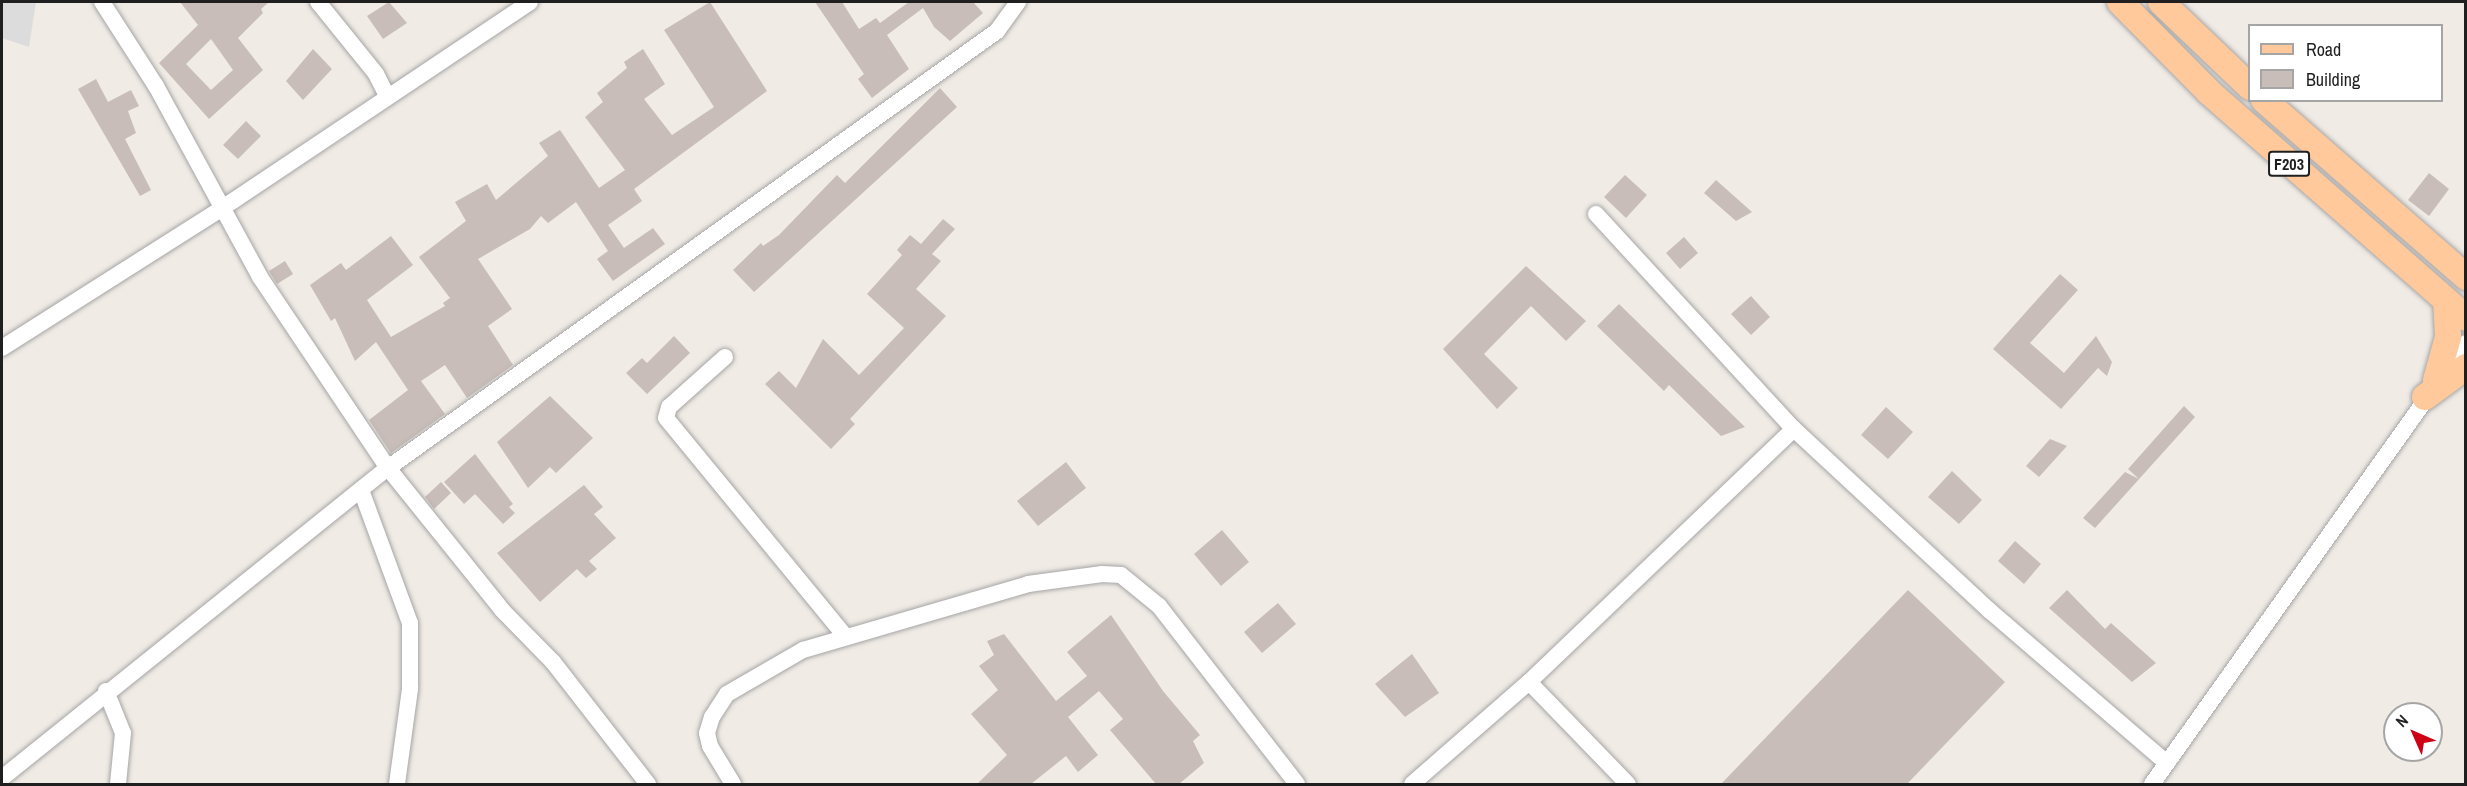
<!DOCTYPE html>
<style>
body{margin:0}
#map{position:relative;width:2467px;height:786px;overflow:hidden;background:#f0ebe5;font-family:"Archivo Narrow",sans-serif}
div>[style]{position:absolute}
.residential>*{inset:0;background:#dddcdc}
.building>*{inset:0;background:#c8bdb8}
.roads{filter:drop-shadow(0 0 2px #a6a6a6) drop-shadow(0 0 2px #a6a6a6)}
.street>*{height:16px;margin:-8px;padding:0 8px;transform-origin:8px;border-radius:8px;background:#fff}
.primary>*{height:26px;margin:-13px;padding:0 13px;transform-origin:13px;border-radius:13px;background:#ffc99b}
span{translate:-50% -50%;white-space:nowrap;text-align:center;line-height:1.15;-webkit-text-stroke:6px #fff;paint-order:stroke}
.shield-label span{padding:2px 4px;background:#fff;border:2px solid;border-radius:4px;-webkit-text-stroke-width:0}
.shield-label{font-size:16px;color:#1f1f1f;font-weight:700}
.frame{position:absolute;inset:0;border:3px solid #1f1f1f;pointer-events:none}
.legend{position:absolute;left:2248px;top:24px;width:195px;height:78px;box-sizing:border-box;background:#fff;border:2px solid #a5a5a5;margin:0;padding:8px 10px;list-style:none;font-size:18px;color:#1f1f1f}
.legend li{display:flex;align-items:center;gap:12px;height:30px}
.legend b{width:30px;border:2px solid #a5a5a5}
.north{position:absolute;left:2383px;top:702px;width:60px;height:60px;box-sizing:border-box;background:#fff;border:2px solid #a5a5a5;border-radius:50%;rotate:315deg;font-size:16px;font-weight:700;line-height:24px;text-align:center;color:#1f1f1f}
.north::after{content:'';display:block;margin:auto;width:21px;height:27px;background:#ce0016;clip-path:polygon(50% 0,100% 100%,50% 72%,0 100%)}
</style>
<div id="map">
<div class="residential">
<i style="clip-path:polygon(2px 2px,36px 2px,29px 47px,2px 38px)"></i>
</div>
<div class="building">
<i style="clip-path:polygon(evenodd,180px 2px,269px 2px,261px 9px,263px 13px,238px 38px,263px 70px,209px 119px,159px 63px,198px 25px,180px 2px,211px 39px,233px 70px,211px 90px,186px 64px,211px 39px)"></i>
<i style="clip-path:polygon(389px 2px,407px 23px,383px 39px,367px 16px)"></i>
<i style="clip-path:polygon(710px 2px,767px 91px,634px 189px,642px 201px,608px 225px,624px 248px,653px 228px,665px 244px,613px 281px,597px 259px,608px 251px,576px 202px,548px 223px,541px 216px,530px 229px,478px 259px,512px 309px,488px 326px,513px 365px,467px 398px,445px 365px,421px 381px,445px 414px,391px 453px,369px 420px,408px 390px,376px 342px,355px 361px,335px 318px,331px 321px,310px 285px,341px 263px,346px 270px,391px 236px,413px 265px,367px 300px,391px 337px,445px 306px,443px 303px,450px 298px,419px 257px,466px 221px,455px 202px,487px 184px,496px 200px,548px 156px,539px 143px,560px 130px,599px 188px,625px 170px,585px 117px,603px 102px,597px 93px,627px 68px,624px 62px,643px 49px,665px 84px,644px 99px,672px 135px,714px 107px,664px 30px)"></i>
<i style="clip-path:polygon(815px 2px,842px 2px,859px 29px,876px 18px,880px 23px,909px 2px,973px 2px,983px 13px,950px 41px,934px 27px,923px 8px,887px 35px,909px 69px,872px 98px,858px 79px,864px 74px)"></i>
<i style="clip-path:polygon(313px 49px,332px 69px,303px 100px,286px 81px)"></i>
<i style="clip-path:polygon(96px 79px,108px 102px,131px 90px,139px 106px,128px 111px,136px 133px,125px 139px,151px 190px,140px 196px,78px 89px)"></i>
<i style="clip-path:polygon(940px 88px,957px 107px,754px 292px,733px 270px,761px 243px,763px 246px,779px 235px,837px 175px,845px 183px)"></i>
<i style="clip-path:polygon(246px 121px,261px 136px,238px 159px,223px 145px)"></i>
<i style="clip-path:polygon(2429px 173px,2449px 189px,2429px 216px,2408px 200px)"></i>
<i style="clip-path:polygon(1625px 175px,1647px 195px,1626px 218px,1604px 197px)"></i>
<i style="clip-path:polygon(1716px 180px,1752px 212px,1736px 221px,1704px 193px)"></i>
<i style="clip-path:polygon(943px 219px,955px 229px,932px 254px,941px 261px,916px 289px,946px 316px,850px 419px,855px 424px,831px 449px,765px 384px,779px 371px,796px 388px,823px 339px,859px 375px,904px 328px,867px 294px,902px 255px,897px 250px,910px 235px,921px 244px)"></i>
<i style="clip-path:polygon(1684px 237px,1698px 253px,1680px 269px,1666px 253px)"></i>
<i style="clip-path:polygon(285px 261px,293px 274px,277px 284px,269px 271px)"></i>
<i style="clip-path:polygon(1526px 266px,1586px 321px,1566px 341px,1531px 306px,1484px 354px,1518px 388px,1497px 409px,1443px 349px)"></i>
<i style="clip-path:polygon(2060px 274px,2078px 290px,2030px 343px,2064px 373px,2096px 336px,2112px 362px,2107px 376px,2098px 368px,2061px 409px,1993px 349px)"></i>
<i style="clip-path:polygon(1751px 296px,1770px 317px,1751px 335px,1731px 314px)"></i>
<i style="clip-path:polygon(1619px 304px,1745px 427px,1721px 436px,1669px 385px,1664px 391px,1597px 326px)"></i>
<i style="clip-path:polygon(674px 336px,690px 353px,647px 394px,626px 373px,642px 358px,647px 363px)"></i>
<i style="clip-path:polygon(550px 396px,593px 438px,556px 473px,550px 467px,528px 488px,497px 442px)"></i>
<i style="clip-path:polygon(2184px 406px,2195px 417px,2095px 528px,2083px 518px,2125px 472px,2139px 479px,2128px 469px)"></i>
<i style="clip-path:polygon(1886px 407px,1913px 432px,1888px 459px,1861px 435px)"></i>
<i style="clip-path:polygon(2050px 439px,2067px 446px,2039px 477px,2026px 466px)"></i>
<i style="clip-path:polygon(475px 454px,513px 504px,509px 507px,515px 513px,503px 524px,475px 494px,464px 504px,444px 482px)"></i>
<i style="clip-path:polygon(1066px 462px,1086px 488px,1038px 526px,1017px 501px)"></i>
<i style="clip-path:polygon(1952px 471px,1982px 500px,1959px 524px,1928px 497px)"></i>
<i style="clip-path:polygon(441px 482px,451px 493px,434px 509px,425px 497px)"></i>
<i style="clip-path:polygon(584px 485px,603px 507px,594px 514px,616px 538px,589px 561px,597px 569px,586px 578px,577px 569px,540px 602px,497px 553px)"></i>
<i style="clip-path:polygon(1222px 530px,1249px 562px,1221px 586px,1194px 554px)"></i>
<i style="clip-path:polygon(2015px 541px,2041px 564px,2024px 584px,1998px 561px)"></i>
<i style="clip-path:polygon(1908px 590px,2005px 682px,1907px 784px,1721px 784px)"></i>
<i style="clip-path:polygon(2067px 590px,2105px 629px,2111px 623px,2156px 663px,2132px 682px,2049px 608px)"></i>
<i style="clip-path:polygon(1278px 603px,1296px 624px,1262px 653px,1244px 632px)"></i>
<i style="clip-path:polygon(1111px 615px,1163px 691px,1200px 735px,1193px 741px,1204px 763px,1179px 784px,1156px 784px,1110px 730px,1123px 719px,1099px 691px,1068px 717px,1098px 755px,1078px 772px,1066px 756px,1031px 784px,977px 784px,1007px 755px,971px 714px,998px 690px,979px 666px,994px 655px,987px 641px,1004px 634px,1056px 701px,1087px 676px,1067px 652px)"></i>
<i style="clip-path:polygon(1412px 654px,1439px 693px,1405px 717px,1375px 684px)"></i>
</div>
<div class="roads">
<div class="street">
<i style="left:102px;top:2px;width:100px;rotate:57.3deg"></i>
<i style="left:156px;top:86px;width:217px;rotate:61.4deg"></i>
<i style="left:260px;top:277px;width:230px;rotate:56.2deg"></i>
<i style="left:388px;top:468px;width:182px;rotate:51.2deg"></i>
<i style="left:502px;top:610px;width:73px;rotate:45.6deg"></i>
<i style="left:553px;top:662px;width:155px;rotate:52.1deg"></i>
<i style="left:318px;top:2px;width:92px;rotate:51.1deg"></i>
<i style="left:376px;top:74px;width:25px;rotate:63deg"></i>
<i style="left:1596px;top:214px;width:292px;rotate:47.4deg"></i>
<i style="left:1794px;top:429px;width:267px;rotate:42.9deg"></i>
<i style="left:1990px;top:611px;width:233px;rotate:40.7deg"></i>
<i style="left:2px;top:348px;width:263px;rotate:-32.4deg"></i>
<i style="left:224px;top:207px;width:368px;rotate:-33.8deg"></i>
<i style="left:725px;top:357px;width:75px;rotate:138.2deg"></i>
<i style="left:669px;top:407px;width:11px;rotate:105deg"></i>
<i style="left:666px;top:418px;width:283px;rotate:50.6deg"></i>
<i style="left:361px;top:490px;width:142px;rotate:69.8deg"></i>
<i style="left:410px;top:623px;width:66px;rotate:90deg"></i>
<i style="left:410px;top:689px;width:96px;rotate:97.8deg"></i>
<i style="left:1529px;top:682px;width:142px;rotate:45.9deg"></i>
<i style="left:106px;top:691px;width:45px;rotate:68deg"></i>
<i style="left:123px;top:733px;width:51px;rotate:95.6deg"></i>
<i style="left:2px;top:778px;width:495px;rotate:-38.8deg"></i>
<i style="left:388px;top:468px;width:750px;rotate:-35.66deg"></i>
<i style="left:997px;top:31px;width:36px;rotate:-54deg"></i>
<i style="left:733px;top:784px;width:44px;rotate:-121.2deg"></i>
<i style="left:710px;top:746px;width:13px;rotate:-103deg"></i>
<i style="left:707px;top:733px;width:17px;rotate:-73deg"></i>
<i style="left:712px;top:717px;width:27px;rotate:-57deg"></i>
<i style="left:727px;top:694px;width:88px;rotate:-30.1deg"></i>
<i style="left:803px;top:650px;width:234px;rotate:-16.3deg"></i>
<i style="left:1028px;top:584px;width:75px;rotate:-7.7deg"></i>
<i style="left:1102px;top:574px;width:19px;rotate:3deg"></i>
<i style="left:1121px;top:575px;width:49px;rotate:39.2deg"></i>
<i style="left:1159px;top:606px;width:225px;rotate:52.2deg"></i>
<i style="left:1412px;top:784px;width:155px;rotate:-41.1deg"></i>
<i style="left:1529px;top:682px;width:366px;rotate:-43.7deg"></i>
<i style="left:2152px;top:784px;width:541px;rotate:-54.55deg"></i>
</div>
<div class="primary">
<i style="left:2120px;top:2px;width:127px;rotate:45.3deg"></i>
<i style="left:2209px;top:92px;width:342px;rotate:41.3deg"></i>
<i style="left:2161px;top:2px;width:123px;rotate:43.7deg"></i>
<i style="left:2264px;top:100px;width:269px;rotate:41.2deg"></i>
<i style="left:2436px;top:380px;width:45px;rotate:-74.4deg"></i>
<i style="left:2448px;top:337px;width:36px;rotate:-93deg"></i>
<i style="left:2425px;top:397px;width:51px;rotate:-36.2deg"></i>
</div>
</div>
<div class="shield-label">
<span style="left:2289px;top:164px">F203</span>
</div>
<div class="frame"></div>
<ul class="legend">
<li><b style="height:8px;background:#ffc99b"></b>Road</li>
<li><b style="height:16px;background:#c8bdb8"></b>Building</li>
</ul>
<div class="north">N</div>
</div>
